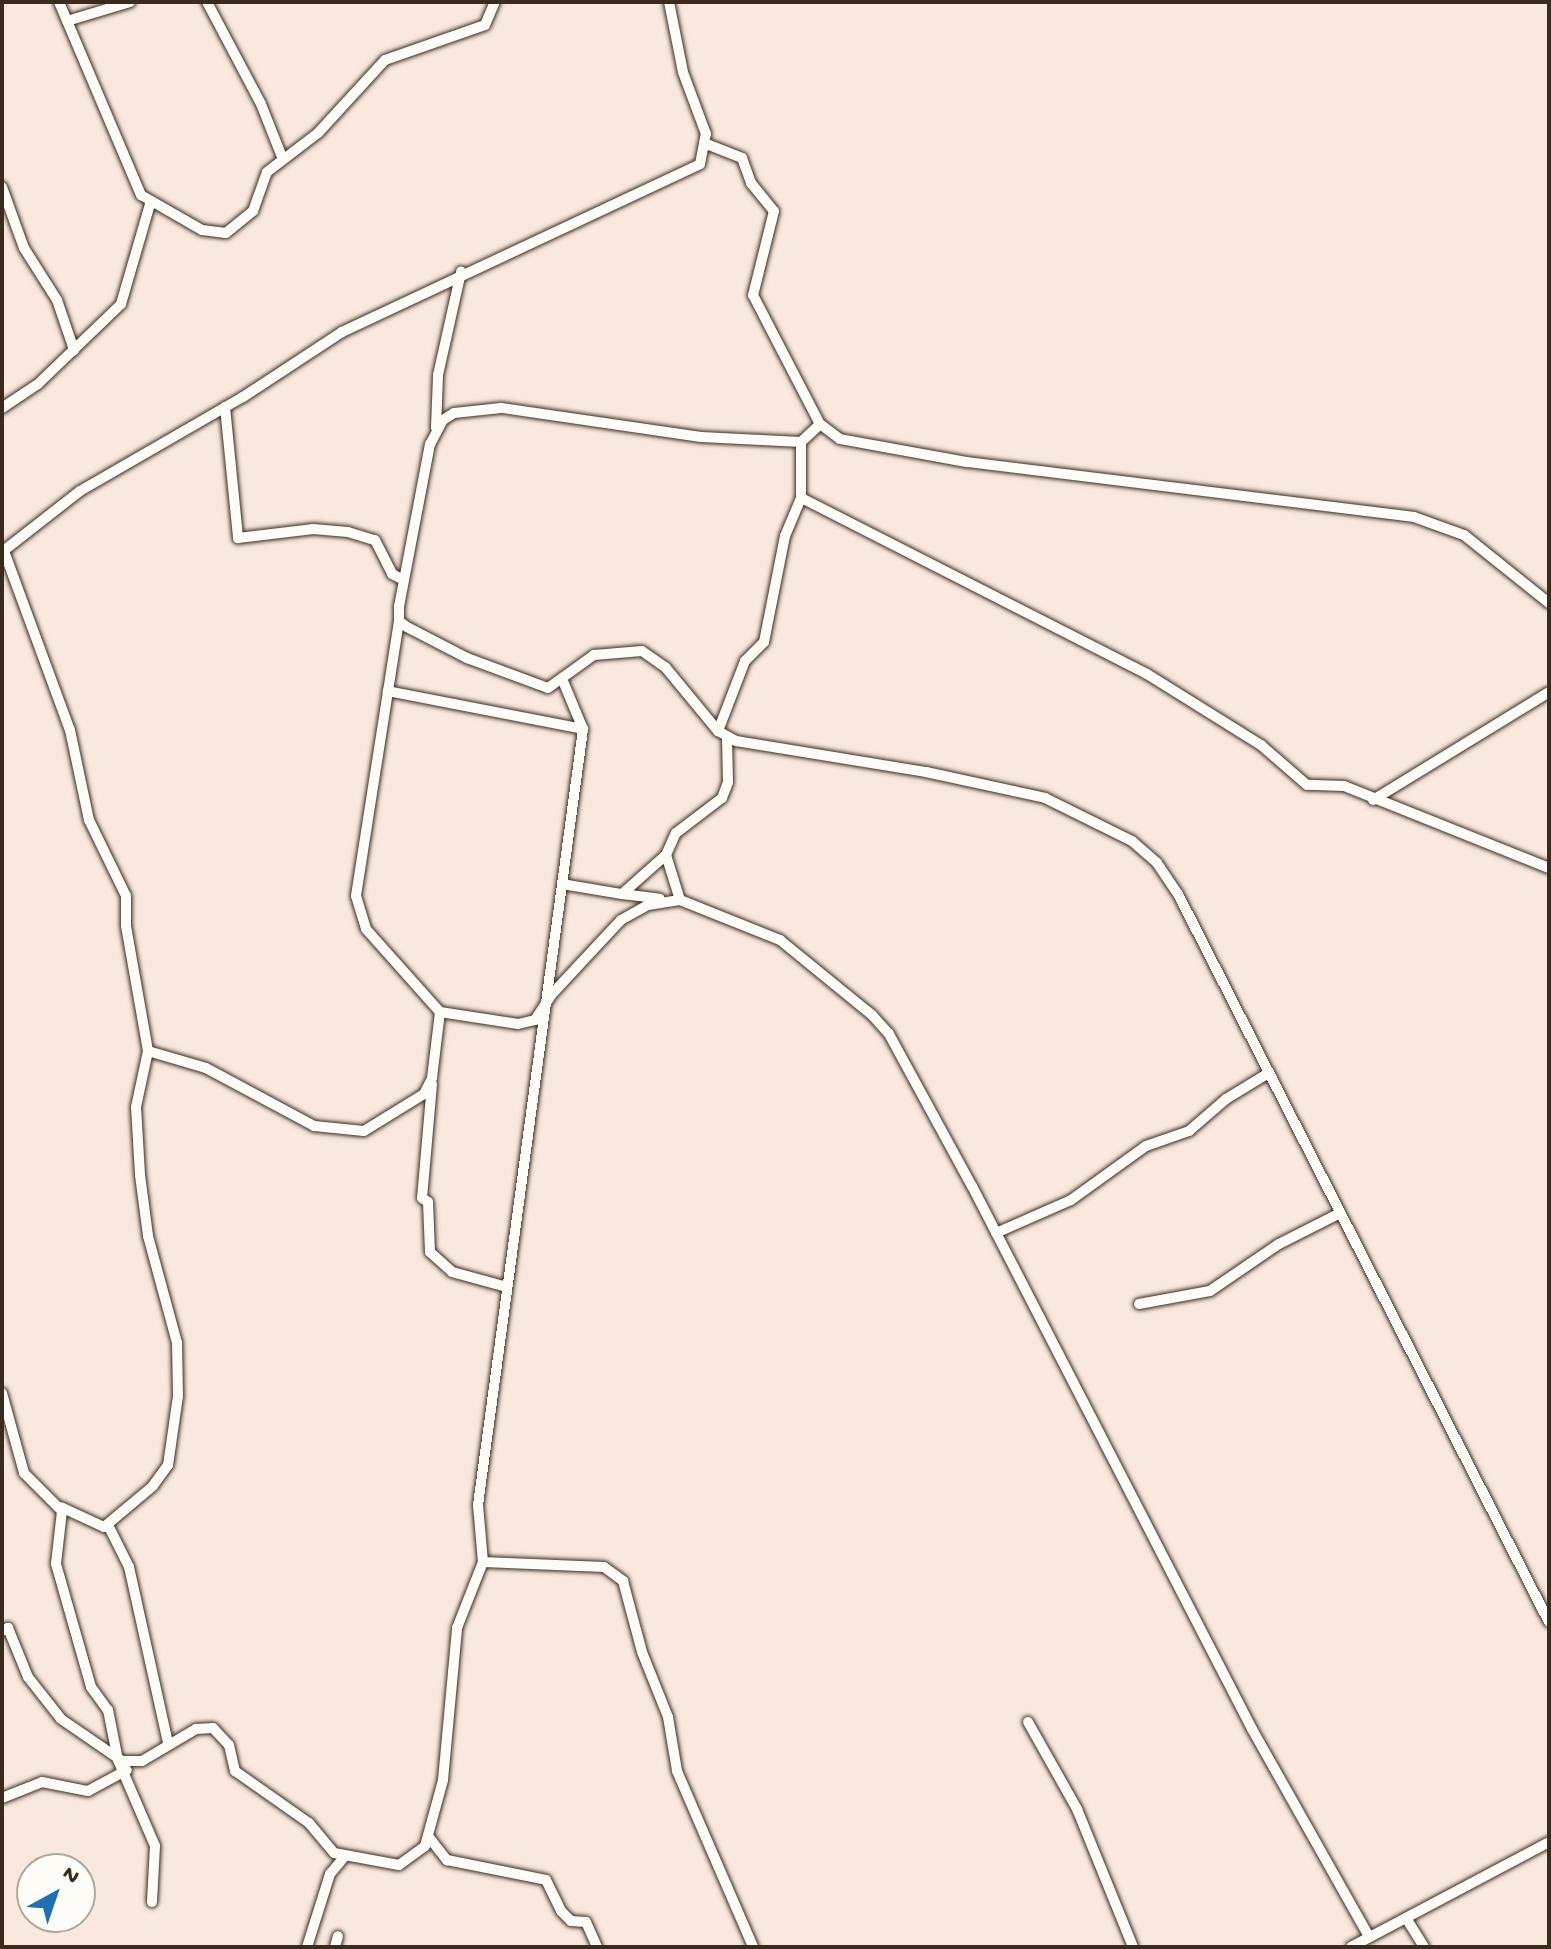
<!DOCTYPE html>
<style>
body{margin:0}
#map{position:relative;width:1551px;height:1949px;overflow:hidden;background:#f8e8dd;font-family:"Gochi Hand",sans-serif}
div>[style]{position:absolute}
.roads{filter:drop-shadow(0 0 2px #3b2a1e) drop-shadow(0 0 2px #3b2a1e)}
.street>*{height:10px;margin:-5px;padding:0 5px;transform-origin:5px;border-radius:5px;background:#fdfcf7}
span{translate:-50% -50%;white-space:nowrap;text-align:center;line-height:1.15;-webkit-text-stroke:6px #fdfcf7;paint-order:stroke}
.frame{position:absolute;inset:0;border:4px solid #3b2a1e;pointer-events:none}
.north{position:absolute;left:16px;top:1853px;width:80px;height:80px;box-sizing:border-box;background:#fdfcf7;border:2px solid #afa8a0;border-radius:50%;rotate:40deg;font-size:22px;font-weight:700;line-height:32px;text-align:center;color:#3b2a1e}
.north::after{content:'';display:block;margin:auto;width:28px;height:36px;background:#1f6fb2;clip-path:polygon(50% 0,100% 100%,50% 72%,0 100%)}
</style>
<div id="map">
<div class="roads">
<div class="street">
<i style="left:59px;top:2px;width:210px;rotate:67deg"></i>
<i style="left:141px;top:195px;width:70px;rotate:29.8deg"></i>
<i style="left:202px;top:230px;width:24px;rotate:7deg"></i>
<i style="left:226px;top:233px;width:35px;rotate:-39deg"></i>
<i style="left:253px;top:211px;width:41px;rotate:-70.3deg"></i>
<i style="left:267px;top:172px;width:64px;rotate:-37.4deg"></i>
<i style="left:318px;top:133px;width:99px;rotate:-47.5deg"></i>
<i style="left:385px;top:60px;width:106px;rotate:-19.3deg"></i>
<i style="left:485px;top:25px;width:25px;rotate:-67deg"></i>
<i style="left:207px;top:2px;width:115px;rotate:62.1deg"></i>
<i style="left:261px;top:104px;width:57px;rotate:68.4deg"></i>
<i style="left:67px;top:21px;width:66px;rotate:-16.8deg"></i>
<i style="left:704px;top:143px;width:41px;rotate:21.5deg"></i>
<i style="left:742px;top:158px;width:27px;rotate:70deg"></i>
<i style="left:751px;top:183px;width:36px;rotate:51deg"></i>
<i style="left:774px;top:211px;width:87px;rotate:104deg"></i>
<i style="left:753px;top:295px;width:145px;rotate:62.6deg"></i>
<i style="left:2px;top:187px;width:65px;rotate:70.2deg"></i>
<i style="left:24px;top:248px;width:62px;rotate:57.6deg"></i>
<i style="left:57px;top:300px;width:53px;rotate:71.2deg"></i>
<i style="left:225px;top:407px;width:132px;rotate:84.3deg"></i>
<i style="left:238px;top:538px;width:76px;rotate:-6.8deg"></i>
<i style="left:313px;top:529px;width:35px;rotate:5deg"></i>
<i style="left:348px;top:532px;width:28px;rotate:17deg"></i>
<i style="left:375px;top:540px;width:38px;rotate:63deg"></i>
<i style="left:392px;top:574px;width:13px;rotate:27deg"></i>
<i style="left:2px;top:408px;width:43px;rotate:-33.7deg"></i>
<i style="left:38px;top:384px;width:115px;rotate:-43.9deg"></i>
<i style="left:121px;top:304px;width:104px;rotate:-73.8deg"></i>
<i style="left:436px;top:428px;width:53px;rotate:-87.8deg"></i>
<i style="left:438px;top:375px;width:106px;rotate:-77.4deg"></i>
<i style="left:801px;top:442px;width:26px;rotate:-43deg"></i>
<i style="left:820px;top:424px;width:25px;rotate:37deg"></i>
<i style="left:840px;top:439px;width:129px;rotate:10.3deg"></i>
<i style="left:967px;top:462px;width:450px;rotate:7deg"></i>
<i style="left:1414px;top:517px;width:53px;rotate:19.8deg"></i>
<i style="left:1464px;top:535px;width:109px;rotate:38.7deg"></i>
<i style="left:4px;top:551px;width:191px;rotate:69.8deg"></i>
<i style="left:70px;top:730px;width:92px;rotate:78.1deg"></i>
<i style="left:89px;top:820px;width:85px;rotate:64deg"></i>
<i style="left:126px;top:896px;width:30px;rotate:90deg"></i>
<i style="left:126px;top:926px;width:127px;rotate:80deg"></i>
<i style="left:148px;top:1051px;width:57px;rotate:102.1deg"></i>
<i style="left:136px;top:1107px;width:68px;rotate:86.6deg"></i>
<i style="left:140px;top:1175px;width:62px;rotate:82.5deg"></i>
<i style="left:148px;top:1236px;width:111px;rotate:74.8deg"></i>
<i style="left:177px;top:1343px;width:53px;rotate:88.9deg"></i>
<i style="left:178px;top:1396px;width:70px;rotate:98.2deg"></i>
<i style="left:168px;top:1465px;width:26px;rotate:126deg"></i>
<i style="left:153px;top:1486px;width:64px;rotate:140.1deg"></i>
<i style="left:104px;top:1527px;width:47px;rotate:-155.1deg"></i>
<i style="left:2px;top:552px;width:99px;rotate:-38deg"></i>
<i style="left:80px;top:491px;width:188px;rotate:-30deg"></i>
<i style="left:243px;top:397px;width:118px;rotate:-33.3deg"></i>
<i style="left:342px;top:332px;width:395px;rotate:-25.1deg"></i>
<i style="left:700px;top:164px;width:31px;rotate:-79deg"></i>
<i style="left:706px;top:134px;width:66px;rotate:-110.4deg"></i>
<i style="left:683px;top:72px;width:71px;rotate:-101.3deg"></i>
<i style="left:399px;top:621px;width:278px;rotate:98.9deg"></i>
<i style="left:356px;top:896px;width:34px;rotate:73deg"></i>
<i style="left:366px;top:929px;width:111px;rotate:48.3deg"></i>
<i style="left:440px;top:1012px;width:79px;rotate:8.7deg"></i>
<i style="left:518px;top:1024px;width:17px;rotate:-13deg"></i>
<i style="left:535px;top:1020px;width:31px;rotate:-57deg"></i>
<i style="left:552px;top:994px;width:101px;rotate:-47deg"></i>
<i style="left:621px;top:920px;width:31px;rotate:-29deg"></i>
<i style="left:648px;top:905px;width:32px;rotate:-9deg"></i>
<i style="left:680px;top:900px;width:108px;rotate:21.8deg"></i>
<i style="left:780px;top:940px;width:119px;rotate:39.2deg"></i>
<i style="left:872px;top:1015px;width:25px;rotate:48deg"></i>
<i style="left:889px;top:1034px;width:173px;rotate:61.4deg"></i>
<i style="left:972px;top:1186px;width:611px;rotate:62.72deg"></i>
<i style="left:1252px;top:1729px;width:239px;rotate:60.6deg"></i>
<i style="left:563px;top:681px;width:52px;rotate:67.4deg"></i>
<i style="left:718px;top:731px;width:75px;rotate:-68.9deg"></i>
<i style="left:745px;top:661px;width:27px;rotate:-45deg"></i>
<i style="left:764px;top:642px;width:108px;rotate:-78.8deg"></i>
<i style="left:785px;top:536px;width:41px;rotate:-67.2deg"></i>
<i style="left:1373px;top:800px;width:206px;rotate:-31.5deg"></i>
<i style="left:666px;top:855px;width:47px;rotate:72.7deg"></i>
<i style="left:1549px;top:868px;width:221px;rotate:-158.2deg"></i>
<i style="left:1344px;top:786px;width:37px;rotate:-178deg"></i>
<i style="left:1307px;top:785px;width:61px;rotate:-139deg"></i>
<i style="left:1261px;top:745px;width:134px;rotate:-148.1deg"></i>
<i style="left:1147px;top:674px;width:388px;rotate:-153deg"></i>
<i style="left:801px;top:498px;width:56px;rotate:-90deg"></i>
<i style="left:801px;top:442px;width:100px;rotate:-177.1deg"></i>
<i style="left:701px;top:437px;width:202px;rotate:-171.7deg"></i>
<i style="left:501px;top:408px;width:47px;rotate:173.9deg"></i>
<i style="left:454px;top:413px;width:13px;rotate:148deg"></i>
<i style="left:443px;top:420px;width:27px;rotate:118deg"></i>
<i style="left:430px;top:444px;width:165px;rotate:100.8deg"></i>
<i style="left:399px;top:606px;width:15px;rotate:90deg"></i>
<i style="left:399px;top:621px;width:10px;rotate:37deg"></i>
<i style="left:407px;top:627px;width:68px;rotate:27.3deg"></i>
<i style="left:467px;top:658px;width:86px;rotate:20.3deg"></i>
<i style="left:548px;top:688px;width:57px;rotate:-35.7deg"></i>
<i style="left:594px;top:655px;width:48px;rotate:-4.8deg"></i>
<i style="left:642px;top:651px;width:29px;rotate:35deg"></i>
<i style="left:666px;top:668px;width:82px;rotate:50.5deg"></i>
<i style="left:718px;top:731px;width:21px;rotate:29deg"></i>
<i style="left:736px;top:741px;width:193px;rotate:9.3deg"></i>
<i style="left:926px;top:772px;width:122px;rotate:12.3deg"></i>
<i style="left:1045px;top:798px;width:97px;rotate:26.3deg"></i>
<i style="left:1132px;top:841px;width:33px;rotate:41deg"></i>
<i style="left:1157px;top:863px;width:37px;rotate:56deg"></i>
<i style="left:1178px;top:894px;width:817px;rotate:63deg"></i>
<i style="left:562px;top:884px;width:61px;rotate:9.5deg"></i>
<i style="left:622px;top:894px;width:59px;rotate:-41.6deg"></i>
<i style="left:666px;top:855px;width:24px;rotate:-66deg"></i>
<i style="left:676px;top:833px;width:58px;rotate:-37.3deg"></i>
<i style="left:722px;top:798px;width:17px;rotate:-69deg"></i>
<i style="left:728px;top:782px;width:45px;rotate:-91.3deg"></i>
<i style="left:622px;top:894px;width:38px;rotate:7deg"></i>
<i style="left:148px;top:1051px;width:60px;rotate:16.3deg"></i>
<i style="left:206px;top:1068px;width:123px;rotate:28.2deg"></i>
<i style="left:314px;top:1126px;width:50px;rotate:5.7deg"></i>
<i style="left:364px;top:1131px;width:70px;rotate:-31.7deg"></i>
<i style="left:424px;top:1094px;width:18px;rotate:-63deg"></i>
<i style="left:432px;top:1078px;width:66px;rotate:-83.1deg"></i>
<i style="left:432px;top:1084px;width:114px;rotate:95deg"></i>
<i style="left:422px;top:1198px;width:7px;rotate:34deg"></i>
<i style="left:428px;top:1202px;width:50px;rotate:87.7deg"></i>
<i style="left:430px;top:1252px;width:30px;rotate:42deg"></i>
<i style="left:452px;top:1272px;width:57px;rotate:15.3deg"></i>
<i style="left:996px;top:1233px;width:82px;rotate:-23.7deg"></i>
<i style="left:1071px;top:1200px;width:92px;rotate:-35.8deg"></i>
<i style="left:1146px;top:1146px;width:46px;rotate:-19.2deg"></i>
<i style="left:1189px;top:1131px;width:49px;rotate:-40.9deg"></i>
<i style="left:1226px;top:1099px;width:48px;rotate:-31.4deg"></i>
<i style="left:1139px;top:1304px;width:72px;rotate:-10.4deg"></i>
<i style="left:1210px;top:1291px;width:83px;rotate:-34.3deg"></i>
<i style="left:1279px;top:1244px;width:68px;rotate:-26.9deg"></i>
<i style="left:2px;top:1393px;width:83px;rotate:74.6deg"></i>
<i style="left:24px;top:1473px;width:54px;rotate:45deg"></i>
<i style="left:62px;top:1511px;width:53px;rotate:96.5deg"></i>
<i style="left:56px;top:1564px;width:128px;rotate:74.1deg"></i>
<i style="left:91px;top:1687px;width:29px;rotate:54deg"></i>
<i style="left:108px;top:1710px;width:51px;rotate:78.7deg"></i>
<i style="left:118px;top:1760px;width:94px;rotate:66.7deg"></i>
<i style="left:155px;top:1846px;width:56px;rotate:93.1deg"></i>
<i style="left:108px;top:1525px;width:47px;rotate:63.4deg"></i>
<i style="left:129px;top:1567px;width:180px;rotate:77.5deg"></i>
<i style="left:483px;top:1562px;width:121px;rotate:2.4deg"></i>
<i style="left:604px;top:1567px;width:24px;rotate:36deg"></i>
<i style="left:623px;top:1581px;width:73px;rotate:75deg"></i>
<i style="left:642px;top:1652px;width:70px;rotate:68.2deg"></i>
<i style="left:668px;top:1717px;width:55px;rotate:80.5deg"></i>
<i style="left:677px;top:1771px;width:192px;rotate:66.6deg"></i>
<i style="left:2px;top:1631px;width:7px;rotate:-27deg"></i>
<i style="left:8px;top:1628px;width:53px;rotate:67.8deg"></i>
<i style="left:28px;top:1677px;width:53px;rotate:51.8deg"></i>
<i style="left:61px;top:1719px;width:74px;rotate:34.5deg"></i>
<i style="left:122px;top:1761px;width:20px"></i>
<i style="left:142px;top:1761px;width:63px;rotate:-30.7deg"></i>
<i style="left:196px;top:1729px;width:17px;rotate:-3deg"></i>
<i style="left:213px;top:1728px;width:23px;rotate:47deg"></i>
<i style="left:229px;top:1745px;width:27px;rotate:77deg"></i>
<i style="left:235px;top:1771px;width:90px;rotate:35.1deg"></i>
<i style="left:309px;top:1823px;width:39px;rotate:50deg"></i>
<i style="left:334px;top:1853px;width:66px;rotate:10.5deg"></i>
<i style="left:399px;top:1865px;width:32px;rotate:-36deg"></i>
<i style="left:425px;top:1846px;width:68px;rotate:-74.7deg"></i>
<i style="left:443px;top:1780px;width:153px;rotate:-84.7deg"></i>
<i style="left:457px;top:1628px;width:71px;rotate:-68.5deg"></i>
<i style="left:483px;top:1562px;width:57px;rotate:-95deg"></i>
<i style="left:478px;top:1505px;width:783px;rotate:-82.29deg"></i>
<i style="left:583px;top:729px;width:199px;rotate:-169deg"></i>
<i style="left:1028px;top:1722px;width:100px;rotate:60.6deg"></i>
<i style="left:1077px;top:1809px;width:149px;rotate:67.9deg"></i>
<i style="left:2px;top:1798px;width:43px;rotate:-21.8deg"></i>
<i style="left:42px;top:1782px;width:47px;rotate:11.1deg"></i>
<i style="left:88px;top:1791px;width:44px;rotate:-28.3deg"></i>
<i style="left:428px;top:1836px;width:31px;rotate:52deg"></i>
<i style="left:447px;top:1860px;width:101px;rotate:11.4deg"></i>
<i style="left:546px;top:1880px;width:34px;rotate:64deg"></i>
<i style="left:561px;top:1911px;width:14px;rotate:45deg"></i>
<i style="left:571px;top:1921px;width:15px;rotate:4deg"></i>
<i style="left:586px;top:1922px;width:27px;rotate:66deg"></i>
<i style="left:1406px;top:1918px;width:34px;rotate:58deg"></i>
<i style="left:307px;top:1947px;width:77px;rotate:-72.5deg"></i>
<i style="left:330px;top:1874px;width:23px;rotate:-50deg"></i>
<i style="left:335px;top:1947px;width:11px;rotate:-75deg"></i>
<i style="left:1351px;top:1947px;width:224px;rotate:-27.9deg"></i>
</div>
</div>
<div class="frame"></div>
<div class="north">N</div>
</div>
